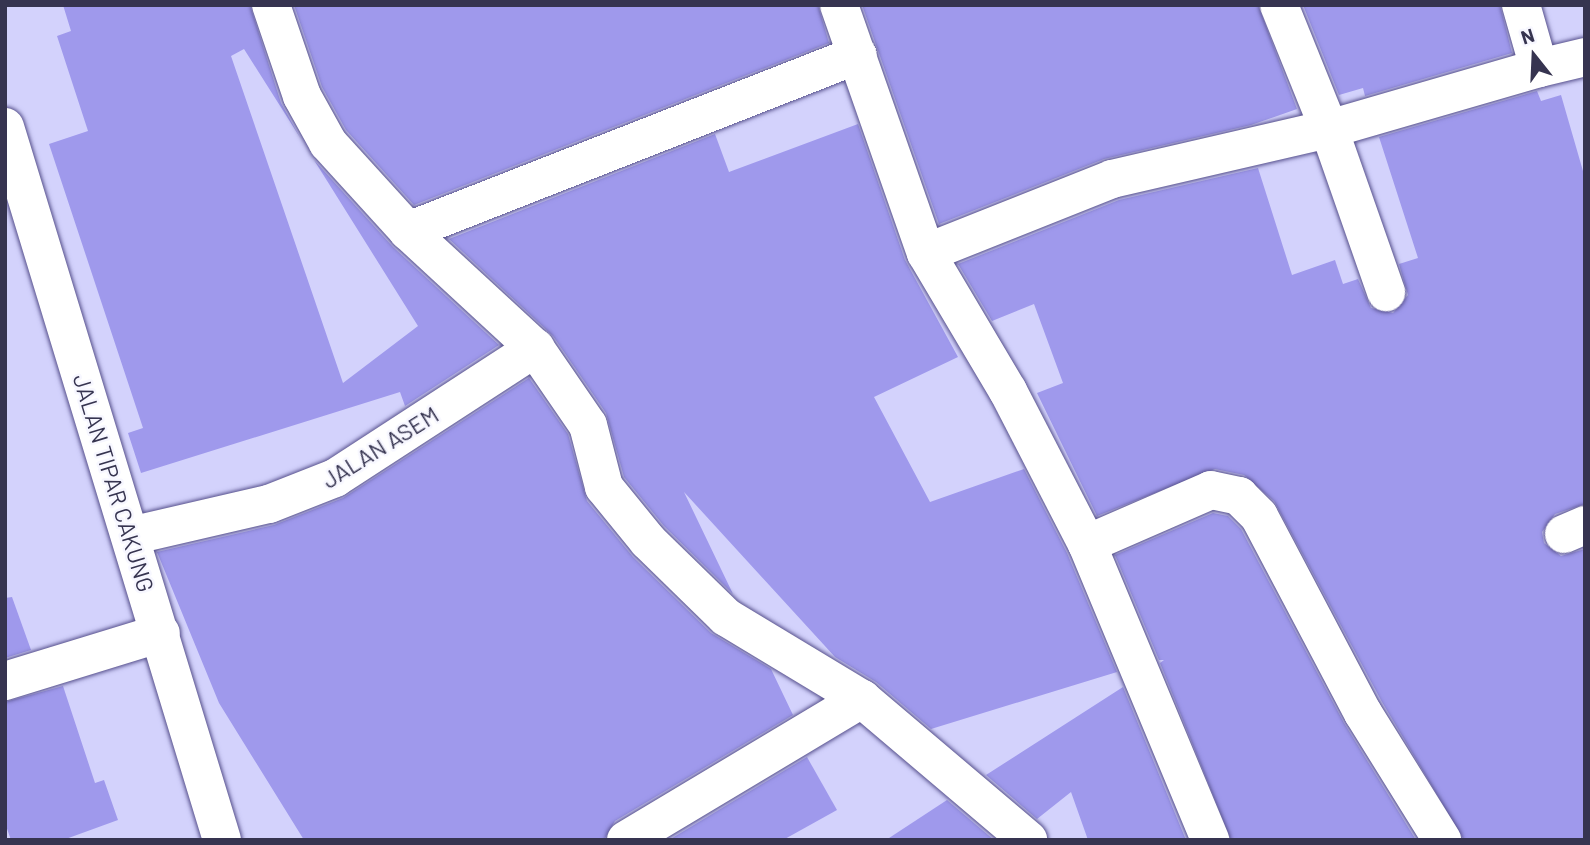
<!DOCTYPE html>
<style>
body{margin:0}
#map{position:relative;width:1590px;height:845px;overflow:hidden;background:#d3d2fc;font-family:Barlow,sans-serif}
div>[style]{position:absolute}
.building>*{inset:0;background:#9f99ec}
.roads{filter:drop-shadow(0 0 2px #56508c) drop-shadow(0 0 2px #56508c)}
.minor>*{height:38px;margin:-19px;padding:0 19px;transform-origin:19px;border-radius:19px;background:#fff}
span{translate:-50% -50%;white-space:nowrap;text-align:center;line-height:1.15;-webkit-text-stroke:5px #f7f7ff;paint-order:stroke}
.street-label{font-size:23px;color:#363450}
.frame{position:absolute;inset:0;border:7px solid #363450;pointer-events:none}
.north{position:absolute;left:1499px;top:21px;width:70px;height:70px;-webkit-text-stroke:5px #f7f7ff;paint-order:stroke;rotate:342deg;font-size:19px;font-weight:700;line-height:28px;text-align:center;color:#363450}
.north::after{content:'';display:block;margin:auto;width:24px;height:32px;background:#363450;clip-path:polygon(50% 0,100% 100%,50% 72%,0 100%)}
</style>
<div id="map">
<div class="building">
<i style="clip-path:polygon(63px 5px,250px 5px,281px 103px,301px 139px,244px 49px,231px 56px,343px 383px,418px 326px,314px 160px,393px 247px,499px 345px,405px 406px,400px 392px,141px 473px,128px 433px,143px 428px,49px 144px,88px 131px,57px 36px,71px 31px)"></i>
<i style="clip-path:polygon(294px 5px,818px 5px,829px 43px,414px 205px,346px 130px,322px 87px)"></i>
<i style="clip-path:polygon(862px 5px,1258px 5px,1297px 109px,1251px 125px,1104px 159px,939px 224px)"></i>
<i style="clip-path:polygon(1303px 5px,1500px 5px,1512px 53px,1365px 96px,1363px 88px,1339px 95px)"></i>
<i style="clip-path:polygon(1537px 91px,1541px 101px,1561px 95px,1585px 178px,1585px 504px,1555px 514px,1542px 532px,1544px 543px,1561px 556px,1585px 549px,1585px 840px,1464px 840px,1382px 702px,1274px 501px,1244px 475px,1215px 469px,1097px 516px,1037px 393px,1063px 383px,1034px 304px,992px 321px,958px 264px,1119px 200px,1258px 168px,1292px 275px,1335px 260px,1343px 284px,1358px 279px,1371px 308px,1393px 313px,1408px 295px,1399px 264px,1418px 258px,1379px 137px)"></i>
<i style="clip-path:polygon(858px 124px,905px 260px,958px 357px,874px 397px,930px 502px,1024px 469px,1067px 553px,1117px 672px,931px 729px,876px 682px,835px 657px,684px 492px,733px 594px,664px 526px,624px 477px,606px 413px,553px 336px,449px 239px,715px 134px,729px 172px)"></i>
<i style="clip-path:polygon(529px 378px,568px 434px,587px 501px,633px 557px,711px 633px,771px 669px,793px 715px,615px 821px,604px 840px,304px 840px,219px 703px,157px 552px,274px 525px,343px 498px)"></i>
<i style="clip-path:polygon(1213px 513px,1228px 516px,1241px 529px,1344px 723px,1416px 840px,1231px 840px,1160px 663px,1164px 660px,1159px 660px,1115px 555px)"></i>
<i style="clip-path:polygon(12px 597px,31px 650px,5px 658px,5px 598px)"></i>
<i style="clip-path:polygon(63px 686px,95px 783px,104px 780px,118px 820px,63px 840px,11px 840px,5px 823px,5px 702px)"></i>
<i style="clip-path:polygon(1123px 687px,1186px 840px,1088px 840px,1071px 792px,1037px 819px,986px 775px)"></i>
<i style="clip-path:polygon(807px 757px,837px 810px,783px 840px,669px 840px)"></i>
<i style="clip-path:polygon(947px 800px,994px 840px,886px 840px)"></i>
</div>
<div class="roads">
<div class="minor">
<i style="left:271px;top:5px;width:96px;rotate:71.2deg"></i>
<i style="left:302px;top:96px;width:54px;rotate:61deg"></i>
<i style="left:328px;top:143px;width:119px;rotate:47.7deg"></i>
<i style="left:408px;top:231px;width:173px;rotate:42.7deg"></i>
<i style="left:535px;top:348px;width:93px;rotate:55.5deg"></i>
<i style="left:588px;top:425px;width:64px;rotate:75.5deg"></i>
<i style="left:604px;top:487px;width:70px;rotate:50.8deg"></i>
<i style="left:648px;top:541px;width:109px;rotate:44.3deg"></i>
<i style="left:726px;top:617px;width:159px;rotate:31.1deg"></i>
<i style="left:862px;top:699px;width:218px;rotate:40.3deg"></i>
<i style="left:839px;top:5px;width:263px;rotate:70.7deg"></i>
<i style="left:926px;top:253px;width:161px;rotate:59.3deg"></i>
<i style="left:1008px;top:391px;width:172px;rotate:62.7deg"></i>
<i style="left:1087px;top:544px;width:321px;rotate:67.4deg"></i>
<i style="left:1279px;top:5px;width:134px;rotate:68deg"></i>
<i style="left:1329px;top:129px;width:173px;rotate:70.7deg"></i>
<i style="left:1539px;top:68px;width:47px;rotate:-13.4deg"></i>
<i style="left:5px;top:127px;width:745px;rotate:73.07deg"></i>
<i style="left:408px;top:231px;width:483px;rotate:-21.4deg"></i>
<i style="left:926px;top:253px;width:200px;rotate:-21.7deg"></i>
<i style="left:1112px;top:179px;width:223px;rotate:-13deg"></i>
<i style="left:1329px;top:129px;width:219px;rotate:-16.2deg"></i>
<i style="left:1539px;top:68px;width:66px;rotate:-105.9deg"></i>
<i style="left:1564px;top:534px;width:23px;rotate:-23deg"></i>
<i style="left:130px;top:536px;width:143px;rotate:-13deg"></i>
<i style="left:269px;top:504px;width:71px;rotate:-21.5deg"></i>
<i style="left:335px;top:478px;width:239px;rotate:-33deg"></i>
<i style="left:1087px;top:544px;width:135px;rotate:-23.5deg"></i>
<i style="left:1211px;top:490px;width:29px;rotate:12deg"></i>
<i style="left:1239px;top:496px;width:28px;rotate:45deg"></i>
<i style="left:1259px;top:516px;width:223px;rotate:62.2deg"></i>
<i style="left:1363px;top:713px;width:150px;rotate:58.1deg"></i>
<i style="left:5px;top:681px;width:163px;rotate:-17.1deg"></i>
<i style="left:626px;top:840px;width:275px;rotate:-30.9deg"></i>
</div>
</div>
<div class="street-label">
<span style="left:380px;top:447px;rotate:-32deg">JALAN ASEM</span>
<span style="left:114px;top:483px;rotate:73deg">JALAN TIPAR CAKUNG</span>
</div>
<div class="frame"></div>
<div class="north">N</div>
</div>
